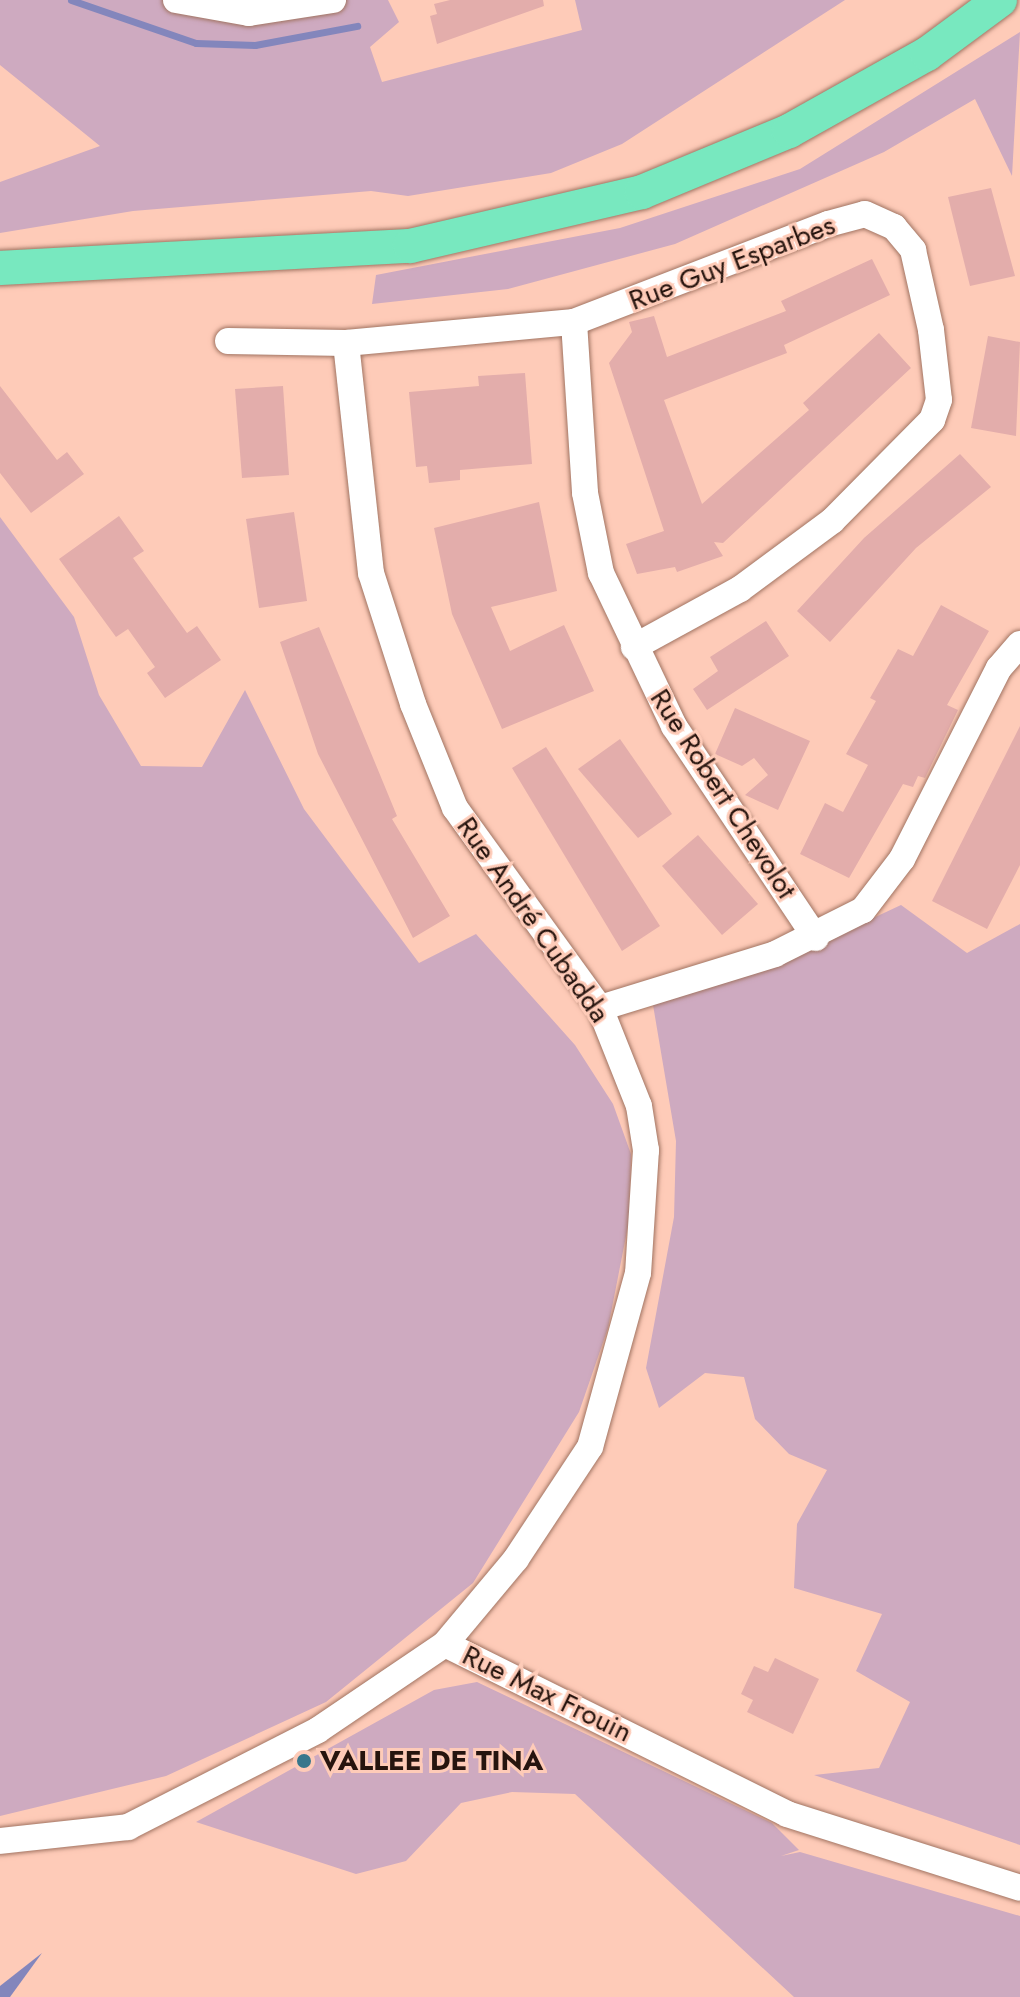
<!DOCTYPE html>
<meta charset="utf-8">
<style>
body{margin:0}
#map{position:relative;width:1020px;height:1997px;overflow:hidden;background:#fecbb8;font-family:Jost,sans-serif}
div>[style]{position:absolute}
.green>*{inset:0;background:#ceaac0}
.water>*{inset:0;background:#8386bc}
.stream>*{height:7px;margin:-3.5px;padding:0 3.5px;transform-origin:3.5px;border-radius:3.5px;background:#8386bc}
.building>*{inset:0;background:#e3adab}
.roads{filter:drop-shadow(0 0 2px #a17462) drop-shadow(0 0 2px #a17462)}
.minor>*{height:26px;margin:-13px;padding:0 13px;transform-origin:13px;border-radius:13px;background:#fff}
.major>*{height:34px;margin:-17px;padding:0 17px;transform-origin:17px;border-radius:17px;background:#78e8bf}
.dots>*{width:22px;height:22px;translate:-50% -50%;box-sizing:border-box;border:4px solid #fecbb8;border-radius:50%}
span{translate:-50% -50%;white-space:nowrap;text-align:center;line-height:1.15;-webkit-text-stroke:6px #fecbb8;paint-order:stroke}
.street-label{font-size:28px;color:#26140e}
.poi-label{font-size:28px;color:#26140e;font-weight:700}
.left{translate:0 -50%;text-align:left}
</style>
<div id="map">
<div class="green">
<i style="clip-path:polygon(0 0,388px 0,399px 22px,370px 47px,382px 82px,582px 30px,575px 0,845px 0,622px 144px,551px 173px,408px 196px,371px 191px,133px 211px,0 233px,0 182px,100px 146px,0 65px)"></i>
<i style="clip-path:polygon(1020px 32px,1012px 176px,975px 99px,884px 152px,675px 244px,508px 289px,372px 304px,376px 275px,620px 228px,800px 169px)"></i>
<i style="clip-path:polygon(0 517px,74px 617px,99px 695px,141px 766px,202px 767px,245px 690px,304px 809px,419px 963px,476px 934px,575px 1045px,613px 1104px,631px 1154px,629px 1221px,608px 1328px,579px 1412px,473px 1583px,326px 1702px,166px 1776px,0 1816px)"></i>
<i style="clip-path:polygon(901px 905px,967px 953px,1020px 924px,1020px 1845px,814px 1775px,879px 1768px,910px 1702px,856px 1671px,882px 1614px,794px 1588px,797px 1524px,827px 1470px,789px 1454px,755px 1419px,744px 1377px,705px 1373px,659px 1408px,646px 1368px,674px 1217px,676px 1141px,652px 999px,792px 956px)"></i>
<i style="clip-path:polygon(477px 1682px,772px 1823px,799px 1850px,781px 1856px,800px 1852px,1020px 1916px,1020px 1997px,794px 1997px,575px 1794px,512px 1792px,461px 1803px,406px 1861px,356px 1874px,196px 1822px,434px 1690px)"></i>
</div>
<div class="water">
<i style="clip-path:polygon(42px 1953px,10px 1997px,0 1997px,0 1986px)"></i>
</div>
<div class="stream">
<i style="left:71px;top:0;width:132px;rotate:19deg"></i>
<i style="left:196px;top:43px;width:59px;rotate:1.9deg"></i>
<i style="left:255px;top:45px;width:104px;rotate:-10.6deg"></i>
</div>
<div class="building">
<i style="clip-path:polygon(450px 0,543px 0,544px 6px,437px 44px,430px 16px,437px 14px,434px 4px)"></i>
<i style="clip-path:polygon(991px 188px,1015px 276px,970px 286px,948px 197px)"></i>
<i style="clip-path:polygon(872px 259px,890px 295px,784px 345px,787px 353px,664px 400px,702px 504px,809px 410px,803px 403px,879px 333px,911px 368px,723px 543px,714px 542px,723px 556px,677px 572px,675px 567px,637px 574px,626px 544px,664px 531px,609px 363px,632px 332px,629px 322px,654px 316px,667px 357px,786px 311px,781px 301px)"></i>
<i style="clip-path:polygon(988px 336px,1020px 342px,1016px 436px,971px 428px)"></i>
<i style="clip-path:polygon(525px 373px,532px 464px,460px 470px,460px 480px,429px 483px,427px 466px,416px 467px,409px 392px,479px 386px,478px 376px)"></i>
<i style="clip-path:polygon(0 386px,57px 460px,67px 452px,84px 474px,31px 513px,0 473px)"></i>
<i style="clip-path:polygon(283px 386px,289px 475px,242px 478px,235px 389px)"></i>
<i style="clip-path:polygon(960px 454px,991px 487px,916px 548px,830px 642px,797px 611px,864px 538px)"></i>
<i style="clip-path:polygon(539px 502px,557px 591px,491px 607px,510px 651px,564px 625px,594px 691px,502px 729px,452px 614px,434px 528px)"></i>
<i style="clip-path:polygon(294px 512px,307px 601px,259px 608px,246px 519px)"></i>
<i style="clip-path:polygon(119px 516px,144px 551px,133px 558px,187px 633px,197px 626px,221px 660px,165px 698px,147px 673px,155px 667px,128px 629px,116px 637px,59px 559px)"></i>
<i style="clip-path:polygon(941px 605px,989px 631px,947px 705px,958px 710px,925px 778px,918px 776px,913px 787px,903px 784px,849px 878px,800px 854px,825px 803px,843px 812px,868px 765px,846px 754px,876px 701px,870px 698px,898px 649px,913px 656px)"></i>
<i style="clip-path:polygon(766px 621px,789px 656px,707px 710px,693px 689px,718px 671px,710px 657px)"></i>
<i style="clip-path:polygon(319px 627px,397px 816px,392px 819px,450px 916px,413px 938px,318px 754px,280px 642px)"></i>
<i style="clip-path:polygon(735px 708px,810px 741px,778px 810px,745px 795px,768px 775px,754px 758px,742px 766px,715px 754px)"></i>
<i style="clip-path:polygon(1020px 726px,1020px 865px,987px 929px,932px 901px)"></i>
<i style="clip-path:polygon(620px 739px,672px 814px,638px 838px,578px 769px)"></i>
<i style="clip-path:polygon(546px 747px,660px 926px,622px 951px,512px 768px)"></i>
<i style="clip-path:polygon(698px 835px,758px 904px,722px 935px,662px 866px)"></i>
<i style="clip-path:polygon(775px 1658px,819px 1679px,793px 1734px,747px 1712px,753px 1700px,741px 1694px,754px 1666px,768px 1672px)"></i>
</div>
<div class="roads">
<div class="minor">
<i style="left:176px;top:0;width:74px;rotate:10.1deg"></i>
<i style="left:249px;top:13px;width:85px;rotate:-8.8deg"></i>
<i style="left:574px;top:322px;width:171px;rotate:86.3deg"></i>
<i style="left:585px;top:493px;width:82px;rotate:78.7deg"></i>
<i style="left:601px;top:573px;width:170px;rotate:64.5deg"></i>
<i style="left:674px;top:726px;width:255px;rotate:56.2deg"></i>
<i style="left:228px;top:341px;width:118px;rotate:1deg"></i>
<i style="left:346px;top:343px;width:229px;rotate:-5.3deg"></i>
<i style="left:574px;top:322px;width:272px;rotate:-21.1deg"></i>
<i style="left:828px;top:224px;width:38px;rotate:-15deg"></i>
<i style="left:865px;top:214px;width:32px;rotate:24deg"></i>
<i style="left:894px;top:227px;width:30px;rotate:50deg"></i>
<i style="left:913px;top:250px;width:82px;rotate:77.3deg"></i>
<i style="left:931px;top:330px;width:70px;rotate:83.5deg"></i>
<i style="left:939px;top:400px;width:21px;rotate:109deg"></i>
<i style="left:932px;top:420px;width:142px;rotate:134.7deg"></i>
<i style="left:832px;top:521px;width:114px;rotate:143.5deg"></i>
<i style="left:740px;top:589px;width:121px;rotate:151.3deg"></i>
<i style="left:346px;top:343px;width:231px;rotate:83.8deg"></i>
<i style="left:371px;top:573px;width:138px;rotate:72.2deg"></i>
<i style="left:413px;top:704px;width:112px;rotate:68deg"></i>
<i style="left:455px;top:808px;width:247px;rotate:54.1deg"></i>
<i style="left:600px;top:1008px;width:105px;rotate:68.3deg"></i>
<i style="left:639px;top:1106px;width:45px;rotate:81deg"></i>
<i style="left:646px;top:1150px;width:123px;rotate:93.7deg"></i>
<i style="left:638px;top:1273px;width:180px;rotate:105.4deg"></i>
<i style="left:590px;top:1447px;width:134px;rotate:123.5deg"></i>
<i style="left:516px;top:1559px;width:111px;rotate:129.9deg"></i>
<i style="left:600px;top:1008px;width:183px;rotate:-17.1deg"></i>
<i style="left:775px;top:954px;width:98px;rotate:-26.6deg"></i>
<i style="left:863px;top:910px;width:64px;rotate:-52.6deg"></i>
<i style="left:902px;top:859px;width:214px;rotate:-63.1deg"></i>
<i style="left:999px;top:668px;width:32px;rotate:-49deg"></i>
<i style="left:0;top:1841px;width:129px;rotate:-6.2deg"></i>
<i style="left:128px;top:1827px;width:213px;rotate:-27deg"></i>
<i style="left:318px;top:1730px;width:153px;rotate:-34.1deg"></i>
<i style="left:445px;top:1644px;width:382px;rotate:26.4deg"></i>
<i style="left:787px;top:1814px;width:244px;rotate:17.6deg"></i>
</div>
<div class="major">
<i style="left:0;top:268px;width:411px;rotate:-3.1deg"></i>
<i style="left:410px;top:246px;width:238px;rotate:-13.1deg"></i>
<i style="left:642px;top:192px;width:159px;rotate:-22.5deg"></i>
<i style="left:789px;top:131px;width:158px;rotate:-29.2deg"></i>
<i style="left:927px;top:54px;width:91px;rotate:-36.5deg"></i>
</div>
</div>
<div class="dots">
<i style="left:304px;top:1761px;background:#38778c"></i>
</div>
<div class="street-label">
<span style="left:732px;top:263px;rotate:-21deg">Rue Guy Esparbes</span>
<span style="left:723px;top:794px;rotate:57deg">Rue Robert Chevolot</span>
<span style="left:533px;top:920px;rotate:55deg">Rue André Cubadda</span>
<span style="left:547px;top:1694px;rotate:26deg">Rue Max Frouin</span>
</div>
<div class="poi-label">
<span class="left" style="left:320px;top:1761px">VALLEE DE TINA</span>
</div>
</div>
